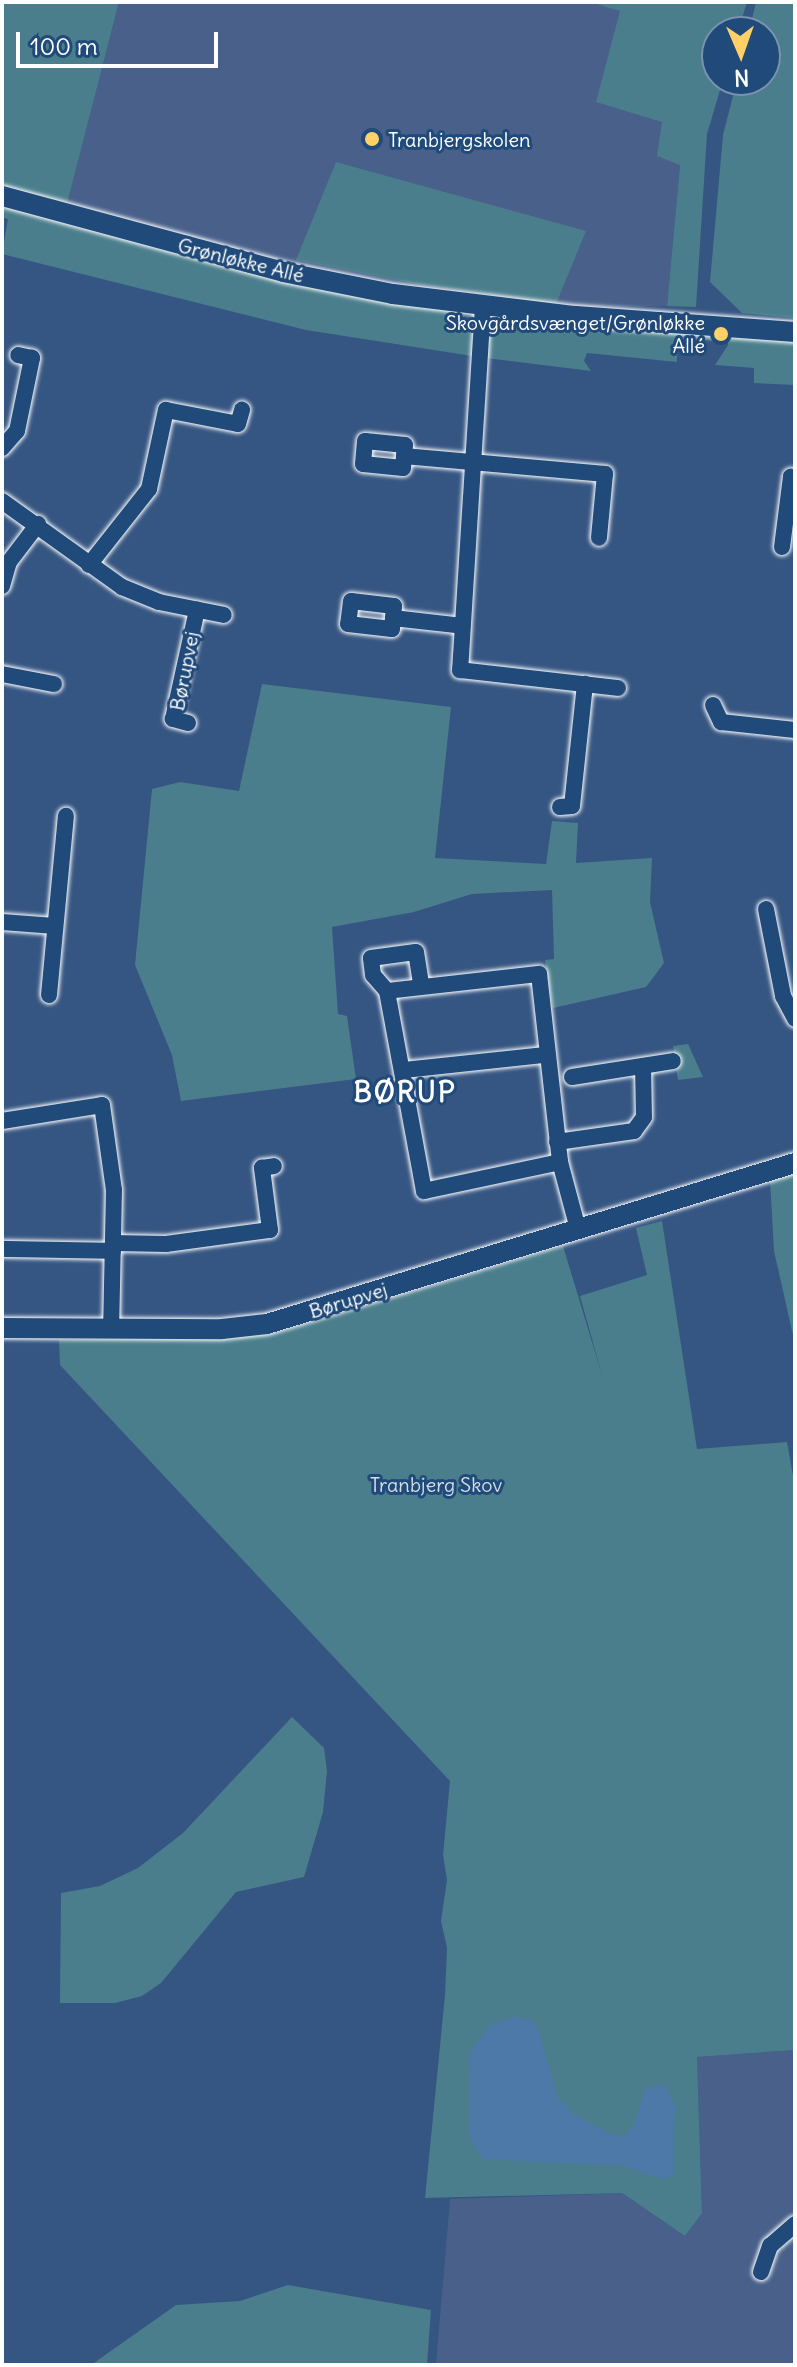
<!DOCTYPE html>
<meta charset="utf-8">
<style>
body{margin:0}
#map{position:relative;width:797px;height:2367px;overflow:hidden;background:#355582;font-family:Delius,sans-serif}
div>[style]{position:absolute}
.built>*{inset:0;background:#48608a}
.green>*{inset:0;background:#4a7e8c}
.water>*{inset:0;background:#4d79a8}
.roads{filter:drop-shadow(0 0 2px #fff) drop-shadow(0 0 2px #fff)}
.minor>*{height:16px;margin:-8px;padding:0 8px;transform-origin:8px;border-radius:8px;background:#1f4a7a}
.tertiary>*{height:20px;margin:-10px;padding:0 10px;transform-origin:10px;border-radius:10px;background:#1f4a7a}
.dots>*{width:22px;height:22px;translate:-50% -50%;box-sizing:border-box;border:4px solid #1f4a7a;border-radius:50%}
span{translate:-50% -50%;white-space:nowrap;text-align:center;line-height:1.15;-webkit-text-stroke:6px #1f4a7a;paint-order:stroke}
.poi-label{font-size:20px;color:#fff}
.left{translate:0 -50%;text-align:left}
.right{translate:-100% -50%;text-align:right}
.street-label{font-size:20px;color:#fff}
.park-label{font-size:20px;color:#d2dfe2}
.district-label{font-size:28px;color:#fff;font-weight:700;letter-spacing:2px}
.frame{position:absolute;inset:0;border:4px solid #fff;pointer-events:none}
.north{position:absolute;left:701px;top:16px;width:80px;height:80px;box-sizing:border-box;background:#1f4a7a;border:2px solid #7992af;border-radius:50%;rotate:178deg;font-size:22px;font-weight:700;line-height:32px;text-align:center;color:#fff}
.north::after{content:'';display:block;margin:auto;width:28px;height:36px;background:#ffd166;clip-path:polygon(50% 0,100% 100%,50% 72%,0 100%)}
.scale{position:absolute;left:16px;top:32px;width:202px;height:36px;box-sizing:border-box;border:4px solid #fff;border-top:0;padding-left:10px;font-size:24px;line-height:28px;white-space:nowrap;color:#fff;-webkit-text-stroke:6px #1f4a7a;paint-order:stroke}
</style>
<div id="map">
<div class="built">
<i style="clip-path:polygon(119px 2px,714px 2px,597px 101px,663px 122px,680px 165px,667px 306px,572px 307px,430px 288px,270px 258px,67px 204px)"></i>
<i style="clip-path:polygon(795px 2050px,795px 2365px,436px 2365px,450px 2199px,622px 2193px,685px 2236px,702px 2212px,697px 2057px)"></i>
</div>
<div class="green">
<i style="clip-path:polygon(2px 2px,119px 2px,67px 204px,2px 185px)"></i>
<i style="clip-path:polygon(590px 2px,747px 2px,738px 32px,717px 32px,717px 80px,723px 80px,707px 134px,696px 307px,667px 306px,680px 165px,657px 156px,662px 122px,596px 102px,620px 11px)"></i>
<i style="clip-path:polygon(756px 2px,795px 2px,795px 318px,742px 313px,710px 282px,723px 135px,737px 80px,765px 80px,765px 32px,749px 32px)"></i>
<i style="clip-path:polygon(336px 162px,586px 231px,556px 304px,417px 284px,296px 260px)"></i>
<i style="clip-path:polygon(2px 206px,460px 311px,473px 331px,472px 356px,306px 330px,2px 254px,8px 219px,2px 217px)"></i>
<i style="clip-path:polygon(511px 316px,724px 336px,723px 341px,678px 339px,677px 362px,587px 353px,584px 361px,591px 371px,486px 358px,489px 329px,500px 317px)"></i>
<i style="clip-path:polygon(728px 334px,795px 339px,795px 385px,754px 383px,754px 368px,715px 365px,728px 345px)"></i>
<i style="clip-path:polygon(262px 684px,451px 707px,435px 858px,546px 864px,552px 821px,578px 823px,576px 863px,652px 858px,650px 902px,664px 963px,646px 987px,553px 1008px,545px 960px,554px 959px,552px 890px,472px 894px,414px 912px,332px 927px,338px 1014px,347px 1016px,356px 1079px,181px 1101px,172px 1055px,135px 965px,152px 789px,180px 782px,239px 791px)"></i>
<i style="clip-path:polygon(688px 1044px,703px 1077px,678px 1080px,673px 1046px)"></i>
<i style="clip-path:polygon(795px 1173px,795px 1344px,774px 1251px,770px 1180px)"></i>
<i style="clip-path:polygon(662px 1221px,697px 1449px,787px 1442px,795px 1487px,795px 2050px,697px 2057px,702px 2213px,685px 2236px,622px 2193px,425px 2198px,445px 1995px,447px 1948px,441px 1921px,447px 1880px,443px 1855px,450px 1781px,60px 1365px,59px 1340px,229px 1339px,277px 1333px,563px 1246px,602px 1375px,580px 1296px,647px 1275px,636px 1228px)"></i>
<i style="clip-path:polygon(292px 1717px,324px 1748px,327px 1771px,323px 1812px,304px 1877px,236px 1892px,161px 1983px,142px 1996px,115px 2003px,60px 2003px,61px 1893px,100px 1886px,138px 1868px,183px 1833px)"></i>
<i style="clip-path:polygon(288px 2285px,431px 2310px,427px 2365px,91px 2365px,176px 2305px,240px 2301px)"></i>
</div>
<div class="water">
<i style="clip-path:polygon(516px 2017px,533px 2020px,539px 2032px,558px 2097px,573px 2114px,616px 2136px,625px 2136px,634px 2125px,645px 2089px,665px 2085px,675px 2105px,673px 2176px,664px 2179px,623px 2166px,483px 2159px,469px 2138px,470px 2053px,490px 2025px)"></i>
</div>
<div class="roads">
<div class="minor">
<i style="left:483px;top:306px;width:365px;rotate:93.6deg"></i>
<i style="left:460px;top:670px;width:159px;rotate:6.5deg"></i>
<i style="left:2px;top:448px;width:23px;rotate:-49deg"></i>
<i style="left:17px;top:431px;width:75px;rotate:-78.4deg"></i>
<i style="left:32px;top:358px;width:14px;rotate:-168deg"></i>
<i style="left:404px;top:456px;width:11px;rotate:-85deg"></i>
<i style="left:405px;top:445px;width:40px;rotate:-174.3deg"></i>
<i style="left:365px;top:441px;width:23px;rotate:95deg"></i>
<i style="left:363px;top:464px;width:40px;rotate:5.7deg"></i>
<i style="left:403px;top:468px;width:12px;rotate:-85deg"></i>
<i style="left:404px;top:456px;width:202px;rotate:5.1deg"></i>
<i style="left:605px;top:474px;width:64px;rotate:95.4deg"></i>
<i style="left:2px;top:501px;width:148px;rotate:35.6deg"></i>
<i style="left:122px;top:587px;width:40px;rotate:22deg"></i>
<i style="left:159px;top:602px;width:66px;rotate:11.3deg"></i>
<i style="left:782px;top:547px;width:71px;rotate:-82.7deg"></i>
<i style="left:791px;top:477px;width:4px"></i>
<i style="left:89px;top:565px;width:97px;rotate:-51.7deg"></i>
<i style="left:149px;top:489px;width:81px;rotate:-77.9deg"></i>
<i style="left:166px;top:410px;width:73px;rotate:11deg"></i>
<i style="left:238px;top:424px;width:15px;rotate:-74deg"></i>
<i style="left:2px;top:586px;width:25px;rotate:-74deg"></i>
<i style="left:9px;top:562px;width:48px;rotate:-52.7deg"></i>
<i style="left:393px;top:618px;width:12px;rotate:-85deg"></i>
<i style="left:394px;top:606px;width:43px;rotate:-173.4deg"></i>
<i style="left:351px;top:601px;width:23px;rotate:97deg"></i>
<i style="left:348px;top:624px;width:44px;rotate:6.5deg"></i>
<i style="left:392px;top:629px;width:11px;rotate:-85deg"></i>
<i style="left:393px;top:618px;width:70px;rotate:6.5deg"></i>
<i style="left:2px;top:674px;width:53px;rotate:10.9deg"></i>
<i style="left:713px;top:705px;width:19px;rotate:65deg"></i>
<i style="left:721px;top:722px;width:74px;rotate:6.2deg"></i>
<i style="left:188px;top:723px;width:16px;rotate:-165deg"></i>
<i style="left:173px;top:719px;width:112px;rotate:-77.6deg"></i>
<i style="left:560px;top:807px;width:12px;rotate:-5deg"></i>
<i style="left:572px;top:806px;width:123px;rotate:-83.9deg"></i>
<i style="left:766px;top:909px;width:89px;rotate:78.9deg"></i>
<i style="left:783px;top:996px;width:26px;rotate:62deg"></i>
<i style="left:2px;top:922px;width:53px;rotate:4.3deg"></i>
<i style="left:387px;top:991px;width:21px;rotate:-131deg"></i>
<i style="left:373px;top:975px;width:17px;rotate:-97deg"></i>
<i style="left:371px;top:958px;width:45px;rotate:-7.6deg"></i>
<i style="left:416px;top:952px;width:33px;rotate:81deg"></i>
<i style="left:49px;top:995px;width:180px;rotate:-84.6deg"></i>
<i style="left:404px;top:1070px;width:142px;rotate:-6.1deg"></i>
<i style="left:572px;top:1077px;width:102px;rotate:-9deg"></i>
<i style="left:2px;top:1121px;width:101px;rotate:-9.1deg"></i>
<i style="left:102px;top:1105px;width:86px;rotate:82deg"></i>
<i style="left:114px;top:1190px;width:140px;rotate:91.2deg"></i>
<i style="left:557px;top:1142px;width:78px;rotate:-8.1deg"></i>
<i style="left:634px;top:1131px;width:17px;rotate:-54deg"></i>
<i style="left:644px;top:1117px;width:51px;rotate:-91.1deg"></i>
<i style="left:560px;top:1162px;width:139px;rotate:168deg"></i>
<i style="left:424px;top:1191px;width:203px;rotate:-100.5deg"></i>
<i style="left:387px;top:991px;width:153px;rotate:-6.4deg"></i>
<i style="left:539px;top:974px;width:189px;rotate:83.6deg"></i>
<i style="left:560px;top:1162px;width:69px;rotate:75deg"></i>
<i style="left:113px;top:1243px;width:53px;rotate:1.1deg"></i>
<i style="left:166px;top:1244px;width:105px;rotate:-7.7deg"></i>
<i style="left:270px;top:1230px;width:63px;rotate:-97.4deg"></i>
<i style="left:262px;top:1168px;width:12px;rotate:-9deg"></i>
<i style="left:2px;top:1249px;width:111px;rotate:1deg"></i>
<i style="left:761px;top:2272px;width:28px;rotate:-71deg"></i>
<i style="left:770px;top:2246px;width:33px;rotate:-41deg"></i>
</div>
<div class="tertiary">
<i style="left:2px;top:196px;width:291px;rotate:15.1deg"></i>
<i style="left:283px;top:272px;width:112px;rotate:11.3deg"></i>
<i style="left:393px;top:294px;width:184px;rotate:6.9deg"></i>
<i style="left:576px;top:316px;width:220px;rotate:4.2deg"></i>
<i style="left:2px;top:1328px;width:220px;rotate:0.3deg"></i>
<i style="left:222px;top:1329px;width:45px;rotate:-6.3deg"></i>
<i style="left:267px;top:1324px;width:552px;rotate:-16.96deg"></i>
</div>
</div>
<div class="dots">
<i style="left:372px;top:139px;background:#ffd166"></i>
<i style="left:721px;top:334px;background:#ffd166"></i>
</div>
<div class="poi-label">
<span class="left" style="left:388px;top:139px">Tranbjergskolen</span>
<span class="right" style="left:705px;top:334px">Skovgårdsvænget/Grønløkke<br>Allé</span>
</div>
<div class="street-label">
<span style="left:241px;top:260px;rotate:14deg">Grønløkke Allé</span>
<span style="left:184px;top:671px;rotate:-79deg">Børupvej</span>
<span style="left:348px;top:1300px;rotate:-17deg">Børupvej</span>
</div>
<div class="park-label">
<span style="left:436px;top:1484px">Tranbjerg Skov</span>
</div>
<div class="district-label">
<span style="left:405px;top:1092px">BØRUP</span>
</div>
<div class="frame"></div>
<div class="north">N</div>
<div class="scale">100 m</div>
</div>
